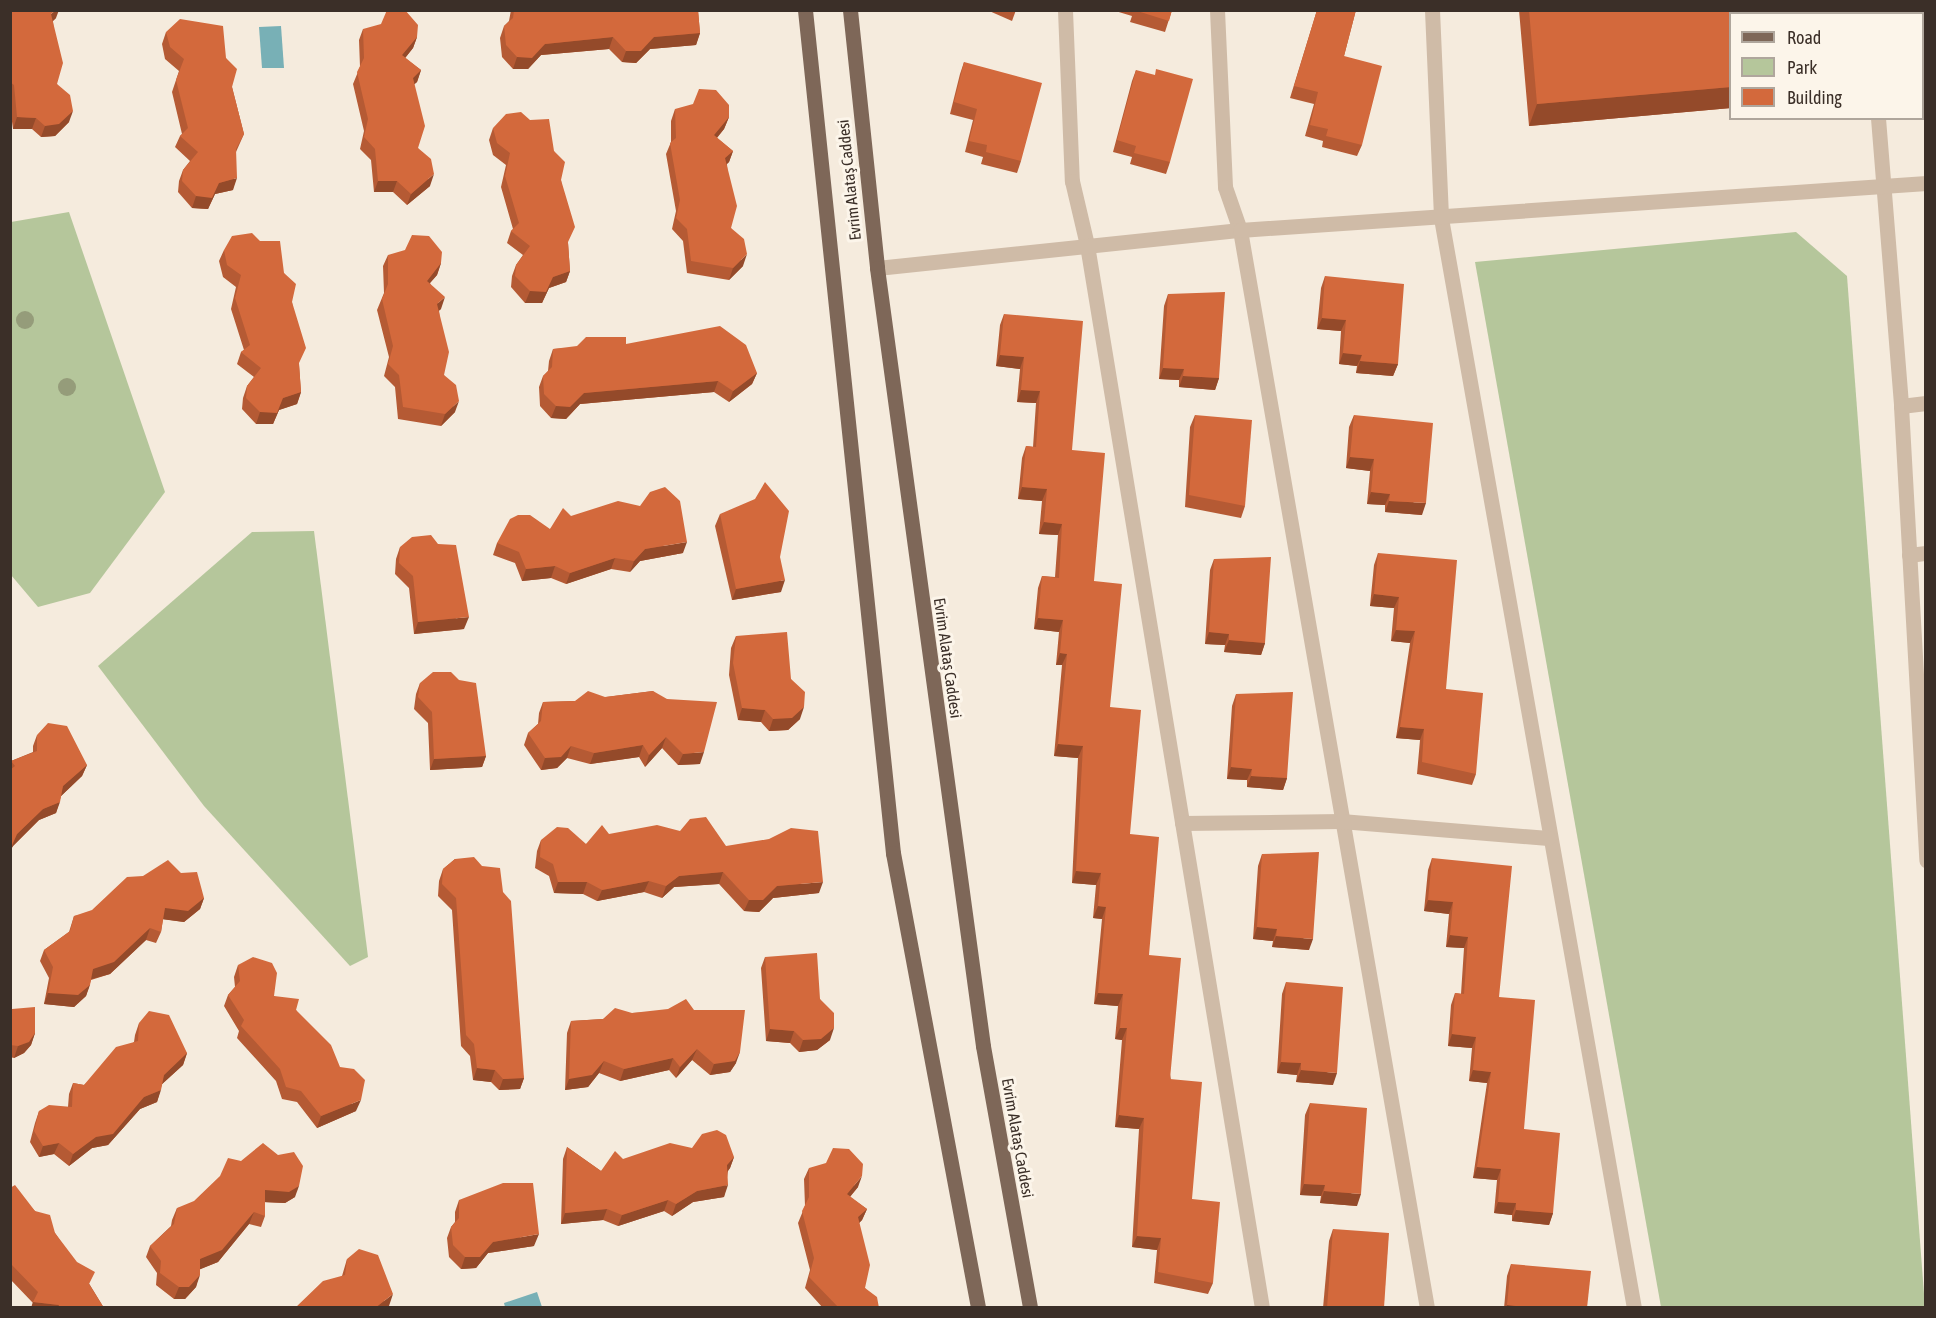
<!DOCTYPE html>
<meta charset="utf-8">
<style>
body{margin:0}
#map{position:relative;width:1936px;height:1318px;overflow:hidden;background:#f5ebdd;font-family:"Asap Condensed",sans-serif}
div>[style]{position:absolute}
.green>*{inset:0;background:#b5c69b}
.water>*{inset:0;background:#78b0b6}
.minor>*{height:15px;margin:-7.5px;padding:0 7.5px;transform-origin:7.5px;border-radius:7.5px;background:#cfbba7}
.major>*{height:15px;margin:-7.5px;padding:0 7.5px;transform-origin:7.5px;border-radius:7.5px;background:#7e6758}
.trees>*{width:18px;height:18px;margin:-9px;border-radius:50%;background:#959c7a}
.wall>*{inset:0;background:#b55a34}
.shaded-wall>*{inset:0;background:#944a2a}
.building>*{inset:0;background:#d3693c}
span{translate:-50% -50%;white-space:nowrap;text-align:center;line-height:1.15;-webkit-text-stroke:6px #fcf5ea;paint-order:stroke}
.street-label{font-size:16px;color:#3b2f28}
.frame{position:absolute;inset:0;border:12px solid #3b2f28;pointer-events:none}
.legend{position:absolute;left:1729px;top:12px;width:195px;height:108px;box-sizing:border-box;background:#fcf5ea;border:2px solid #afa69c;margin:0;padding:8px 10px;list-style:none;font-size:18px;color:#3b2f28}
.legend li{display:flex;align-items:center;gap:12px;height:30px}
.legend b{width:30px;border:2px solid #afa69c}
</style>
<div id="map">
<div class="green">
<i style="clip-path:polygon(69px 212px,165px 492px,90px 593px,38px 607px,11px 575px,11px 222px)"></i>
<i style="clip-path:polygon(1796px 232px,1847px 276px,1925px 1307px,1661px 1307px,1475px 262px)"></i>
<i style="clip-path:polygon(314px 531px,368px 957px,350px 966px,204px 806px,98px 666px,252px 532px)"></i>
</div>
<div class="water">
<i style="clip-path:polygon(281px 26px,284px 68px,262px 68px,259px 27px)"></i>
<i style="clip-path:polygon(537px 1292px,542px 1307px,505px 1307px,504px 1303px)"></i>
</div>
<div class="minor">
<i style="left:1065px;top:10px;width:171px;rotate:87.7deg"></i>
<i style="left:1072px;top:181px;width:66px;rotate:76.8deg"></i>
<i style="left:1087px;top:245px;width:1077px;rotate:80.65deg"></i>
<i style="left:1217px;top:10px;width:177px;rotate:87.4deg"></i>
<i style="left:1225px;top:187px;width:46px;rotate:70.8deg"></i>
<i style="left:1240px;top:230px;width:1094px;rotate:80.16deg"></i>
<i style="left:1432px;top:10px;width:208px;rotate:87.5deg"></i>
<i style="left:1441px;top:218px;width:1107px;rotate:79.96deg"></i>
<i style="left:1871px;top:10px;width:4px;rotate:90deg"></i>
<i style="left:1878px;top:118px;width:289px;rotate:85.4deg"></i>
<i style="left:1901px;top:406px;width:455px;rotate:86.8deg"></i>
<i style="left:877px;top:268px;width:365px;rotate:-6deg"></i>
<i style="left:1240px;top:230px;width:688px;rotate:-3.92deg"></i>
<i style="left:1901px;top:406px;width:25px;rotate:-7deg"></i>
<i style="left:1909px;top:555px;width:17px;rotate:-7deg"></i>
<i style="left:1182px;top:823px;width:159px;rotate:-0.7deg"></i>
<i style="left:1341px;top:821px;width:208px;rotate:4.7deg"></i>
</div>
<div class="major">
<i style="left:805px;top:10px;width:848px;rotate:84.04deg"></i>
<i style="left:893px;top:853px;width:463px;rotate:79.4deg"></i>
<i style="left:850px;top:10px;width:259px;rotate:84deg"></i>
<i style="left:877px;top:268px;width:785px;rotate:82.24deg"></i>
<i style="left:983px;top:1046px;width:266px;rotate:79.8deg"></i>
</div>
<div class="trees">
<i style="left:25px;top:320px"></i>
<i style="left:67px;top:387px"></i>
</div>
<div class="wall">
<i style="clip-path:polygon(10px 10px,56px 18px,53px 21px,57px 84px,69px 122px,55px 136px,41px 137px,32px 129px,13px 129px,10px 107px)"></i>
<i style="clip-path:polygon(511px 10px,698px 10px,700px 33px,696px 45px,650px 49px,636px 63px,622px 62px,609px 49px,541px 55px,528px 69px,513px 69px,502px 57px,500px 38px,504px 26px,509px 21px)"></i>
<i style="clip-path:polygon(987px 10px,1016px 10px,1012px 21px)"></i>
<i style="clip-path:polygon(1112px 10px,1172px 10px,1165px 32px,1130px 22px,1132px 16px)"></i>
<i style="clip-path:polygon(1317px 10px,1356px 10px,1344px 56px,1362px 145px,1357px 156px,1322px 147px,1323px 141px,1305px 136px,1314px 104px,1290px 98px)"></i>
<i style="clip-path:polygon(1519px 10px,1765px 10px,1731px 14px,1731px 108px,1529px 126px)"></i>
<i style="clip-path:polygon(363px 29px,417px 37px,413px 48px,405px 58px,421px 70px,417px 82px,414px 84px,418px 148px,430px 186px,407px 205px,393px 192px,374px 192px,371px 160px,360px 149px,364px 131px,353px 84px,360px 67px,359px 40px)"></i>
<i style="clip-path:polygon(166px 32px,226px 58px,232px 87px,244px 134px,236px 152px,233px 190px,215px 194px,208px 209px,192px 208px,178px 192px,179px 181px,183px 170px,190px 161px,175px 147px,180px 136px,182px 134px,172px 92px,179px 71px,165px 59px,162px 44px)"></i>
<i style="clip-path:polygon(964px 62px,1021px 161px,1017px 173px,981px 164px,983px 157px,965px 152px,973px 120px,950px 114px,960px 74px)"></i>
<i style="clip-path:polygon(1136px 70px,1170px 162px,1166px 174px,1130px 164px,1132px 157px,1113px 152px,1132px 81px)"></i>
<i style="clip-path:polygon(675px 109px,729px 117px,724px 129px,717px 138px,733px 151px,729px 162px,727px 164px,731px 228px,743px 266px,729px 280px,687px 273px,683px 241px,672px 229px,676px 211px,666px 154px,671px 142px,671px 121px)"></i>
<i style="clip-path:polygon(493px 128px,554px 151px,561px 180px,568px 243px,570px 271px,566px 282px,549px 288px,542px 303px,525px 303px,511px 287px,512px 276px,516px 265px,523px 255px,507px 243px,511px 231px,513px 229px,501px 187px,506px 165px,493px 155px,489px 140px)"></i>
<i style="clip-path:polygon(224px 250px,284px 273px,292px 302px,299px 365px,301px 392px,297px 404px,279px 410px,273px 424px,256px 424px,242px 409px,243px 398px,247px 386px,254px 377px,237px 364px,241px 352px,244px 350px,231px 309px,236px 287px,223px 277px,219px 261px)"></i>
<i style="clip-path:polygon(388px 255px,441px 263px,437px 275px,430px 283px,441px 309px,439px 310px,444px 375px,455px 412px,441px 426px,398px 419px,395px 387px,384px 376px,389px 357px,377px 310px,384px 293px,383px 266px)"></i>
<i style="clip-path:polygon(1325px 276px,1398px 364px,1393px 376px,1356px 373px,1357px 366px,1339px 364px,1341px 331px,1317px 329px,1321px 288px)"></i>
<i style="clip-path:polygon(1168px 294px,1219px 378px,1215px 390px,1179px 387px,1179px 380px,1159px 379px,1164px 306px)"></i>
<i style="clip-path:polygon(1004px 314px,1072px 450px,1094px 581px,1110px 707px,1149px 955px,1192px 1199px,1213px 1283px,1208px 1294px,1154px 1283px,1157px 1250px,1132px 1247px,1139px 1129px,1115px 1127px,1122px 1040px,1115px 1039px,1118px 1006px,1094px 1004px,1102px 919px,1093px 918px,1096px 885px,1072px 883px,1078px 758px,1054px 756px,1062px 665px,1056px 665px,1059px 632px,1034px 629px,1038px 588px,1042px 576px,1055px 577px,1058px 535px,1039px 534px,1042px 501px,1018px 499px,1022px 458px,1026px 446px,1033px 447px,1036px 403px,1017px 402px,1020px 369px,996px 366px,1000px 325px)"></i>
<i style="clip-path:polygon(626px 344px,757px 373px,752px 384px,729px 402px,714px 392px,580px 404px,566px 419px,551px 418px,540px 406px,539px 387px,543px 376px,548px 371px,549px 361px,553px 349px)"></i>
<i style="clip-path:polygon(1195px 415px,1245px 506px,1241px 518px,1185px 507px,1190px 427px)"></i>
<i style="clip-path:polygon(1354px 415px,1422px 515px,1385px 512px,1385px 505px,1367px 504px,1370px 471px,1346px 468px,1349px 427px)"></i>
<i style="clip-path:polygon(720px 514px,780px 557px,781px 592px,732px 600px,715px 526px)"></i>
<i style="clip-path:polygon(571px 516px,683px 553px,640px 561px,630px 572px,611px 569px,566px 584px,551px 578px,522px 581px,515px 563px,493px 555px,497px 543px,550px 529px)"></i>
<i style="clip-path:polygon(400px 547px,464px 629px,414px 634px,409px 588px,395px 574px,396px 559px)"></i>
<i style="clip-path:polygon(1378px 553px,1446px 689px,1476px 774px,1472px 785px,1417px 774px,1420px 740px,1396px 738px,1410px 643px,1391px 641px,1394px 608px,1370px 606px,1374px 565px)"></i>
<i style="clip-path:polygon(1214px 559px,1265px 643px,1261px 655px,1224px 652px,1225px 645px,1205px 644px,1210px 570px)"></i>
<i style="clip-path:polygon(736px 636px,791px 679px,800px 719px,788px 730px,769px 731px,761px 722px,738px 720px,729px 675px,731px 648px)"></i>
<i style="clip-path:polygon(420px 683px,486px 756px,482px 767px,430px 770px,428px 723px,414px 709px,416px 694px)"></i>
<i style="clip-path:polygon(653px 691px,700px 764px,678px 765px,662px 748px,645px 767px,639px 757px,590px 764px,567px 758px,557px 768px,541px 770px,524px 745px,528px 733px,538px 724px,539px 713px,543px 702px,575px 701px)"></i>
<i style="clip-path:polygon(1236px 694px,1287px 778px,1283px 790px,1247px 787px,1247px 780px,1227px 779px,1232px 706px)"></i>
<i style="clip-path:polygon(37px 735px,87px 765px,82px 776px,61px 796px,56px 813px,39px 820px,13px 846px,10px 851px,10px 763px,11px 761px,33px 752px,33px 746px)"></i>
<i style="clip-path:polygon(609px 834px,726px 846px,819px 893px,773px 898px,759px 912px,744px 911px,719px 884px,674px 887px,662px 898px,644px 892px,597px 901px,583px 894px,554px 893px,549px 876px,535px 868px,537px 851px,541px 840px,586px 844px)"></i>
<i style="clip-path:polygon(1262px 854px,1309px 950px,1272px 947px,1273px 941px,1253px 939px,1258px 866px)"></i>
<i style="clip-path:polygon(1432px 858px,1499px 997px,1524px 1129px,1553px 1213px,1549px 1225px,1512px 1221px,1512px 1215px,1494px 1213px,1497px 1180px,1473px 1178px,1487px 1083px,1469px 1081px,1472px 1048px,1448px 1046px,1451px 1005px,1455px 993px,1461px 994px,1464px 948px,1446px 947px,1449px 914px,1424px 911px,1428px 870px)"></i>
<i style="clip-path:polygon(455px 859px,524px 1078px,520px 1089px,499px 1090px,491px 1082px,473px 1080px,470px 1056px,461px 1046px,452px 910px,438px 896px,439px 881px,443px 869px)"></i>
<i style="clip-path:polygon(204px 898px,200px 909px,184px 922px,163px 919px,161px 932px,156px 943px,146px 940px,110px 974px,91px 980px,86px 996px,74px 1007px,44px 1004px,49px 978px,40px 961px,44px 950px,69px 932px,74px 916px)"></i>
<i style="clip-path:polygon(765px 957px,820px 999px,830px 1040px,817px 1050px,799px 1052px,790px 1043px,766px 1041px,761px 968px)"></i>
<i style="clip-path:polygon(238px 965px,274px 996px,296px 1010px,356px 1111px,317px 1128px,297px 1102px,282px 1099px,276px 1081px,237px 1038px,239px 1031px,224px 1006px,228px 995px,235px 987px,234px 977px)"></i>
<i style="clip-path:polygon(1286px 982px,1333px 1085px,1296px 1082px,1297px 1075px,1277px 1073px,1282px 994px)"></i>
<i style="clip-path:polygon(10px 1007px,35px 1033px,31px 1045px,24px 1053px,14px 1058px,10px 1057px)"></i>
<i style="clip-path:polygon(694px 1010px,736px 1063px,730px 1072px,710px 1075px,692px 1060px,676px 1078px,669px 1070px,620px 1081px,599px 1073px,588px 1087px,565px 1090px,567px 1033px,571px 1021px,603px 1019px,632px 1013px)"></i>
<i style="clip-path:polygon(139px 1023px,187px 1053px,183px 1065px,162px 1084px,157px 1102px,140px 1109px,108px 1145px,92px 1148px,69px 1166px,54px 1154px,39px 1157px,30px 1142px,35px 1123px,39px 1111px,68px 1107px,69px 1094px,73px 1083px,84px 1085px,134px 1042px,135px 1035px)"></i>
<i style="clip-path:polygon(1310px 1103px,1357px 1206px,1320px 1203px,1321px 1196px,1300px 1195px,1305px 1115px)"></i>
<i style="clip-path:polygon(567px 1147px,601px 1171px,623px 1159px,734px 1157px,730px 1168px,728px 1171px,724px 1197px,693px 1202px,672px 1216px,664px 1211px,618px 1226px,603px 1220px,561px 1224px,563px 1159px)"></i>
<i style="clip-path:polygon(809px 1168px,858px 1187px,850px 1197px,867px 1209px,862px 1220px,859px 1223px,865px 1288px,879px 1308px,823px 1308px,805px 1288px,810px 1270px,798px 1223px,805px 1206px,804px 1179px)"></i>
<i style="clip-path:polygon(10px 1188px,35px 1211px,55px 1233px,90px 1285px,104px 1308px,31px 1308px,33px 1303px,10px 1279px)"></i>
<i style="clip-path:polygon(295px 1197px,285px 1203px,265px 1202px,265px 1216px,261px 1227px,249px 1224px,218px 1262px,200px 1269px,196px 1287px,185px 1299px,174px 1299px,156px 1285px,157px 1273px,146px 1257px,150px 1246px,171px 1226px,172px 1220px,177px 1208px)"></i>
<i style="clip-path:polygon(459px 1200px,534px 1246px,488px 1253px,476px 1268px,461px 1269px,449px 1257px,447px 1238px,451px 1227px,455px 1222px,455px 1212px)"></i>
<i style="clip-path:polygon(1333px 1229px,1384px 1308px,1323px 1308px,1329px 1241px)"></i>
<i style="clip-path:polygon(347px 1259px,389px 1306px,387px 1308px,295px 1308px,342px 1276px)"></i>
<i style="clip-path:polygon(1511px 1264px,1587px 1308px,1504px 1308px,1507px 1276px)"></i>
</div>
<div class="shaded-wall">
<i style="clip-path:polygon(56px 10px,59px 10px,56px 18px,47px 26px,51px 14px)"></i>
<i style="clip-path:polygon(700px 33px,696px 45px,650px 49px,636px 63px,622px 62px,626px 51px,654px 37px)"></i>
<i style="clip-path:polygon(417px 37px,413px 48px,398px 67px,402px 55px)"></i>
<i style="clip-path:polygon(613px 37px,609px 49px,541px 55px,528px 69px,513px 69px,517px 57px,545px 44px)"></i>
<i style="clip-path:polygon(421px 70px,417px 82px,409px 89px,413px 78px)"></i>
<i style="clip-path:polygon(1731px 87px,1731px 108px,1529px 126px,1537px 104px)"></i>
<i style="clip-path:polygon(73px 111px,69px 122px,55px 136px,41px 137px,45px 126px)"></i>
<i style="clip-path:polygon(17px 117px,36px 118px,32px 129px,13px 129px)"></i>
<i style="clip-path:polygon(729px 117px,724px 129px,709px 147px,714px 135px)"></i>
<i style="clip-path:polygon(733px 151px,729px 162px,721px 169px,725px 158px)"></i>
<i style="clip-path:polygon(434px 174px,430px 186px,407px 205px,411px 194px)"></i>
<i style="clip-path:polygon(237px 178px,233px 190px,215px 194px,208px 209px,192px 208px,196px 196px,219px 183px)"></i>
<i style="clip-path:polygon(378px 181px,397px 181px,393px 192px,374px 192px)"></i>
<i style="clip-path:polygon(747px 254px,743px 266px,729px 280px,733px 268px)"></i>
<i style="clip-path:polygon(441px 263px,437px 275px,422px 292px,427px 281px)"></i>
<i style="clip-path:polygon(570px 271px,566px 282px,549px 288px,542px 303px,525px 303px,530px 291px,553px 277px)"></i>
<i style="clip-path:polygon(445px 297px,441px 309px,433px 316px,437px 304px)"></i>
<i style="clip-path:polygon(1322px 318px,1346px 320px,1341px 331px,1317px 329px)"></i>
<i style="clip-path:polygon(1343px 353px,1362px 355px,1357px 366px,1339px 364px)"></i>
<i style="clip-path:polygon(1000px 355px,1024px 357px,1020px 369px,996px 366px)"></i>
<i style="clip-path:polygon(1360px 361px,1398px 364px,1393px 376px,1356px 373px)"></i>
<i style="clip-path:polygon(1163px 368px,1184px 369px,1179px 380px,1159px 379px)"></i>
<i style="clip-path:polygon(757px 373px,752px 384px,729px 402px,733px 391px)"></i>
<i style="clip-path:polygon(1183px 376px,1219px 378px,1215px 390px,1179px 387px)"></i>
<i style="clip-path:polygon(718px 381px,714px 392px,580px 404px,566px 419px,551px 418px,556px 406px,584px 393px)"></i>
<i style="clip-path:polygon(1021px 390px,1040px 391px,1036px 403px,1017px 402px)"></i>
<i style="clip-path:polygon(301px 392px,297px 404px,279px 410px,273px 424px,256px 424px,260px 412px,283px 398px)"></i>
<i style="clip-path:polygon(459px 401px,455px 412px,441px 426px,445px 414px)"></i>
<i style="clip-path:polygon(1350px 457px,1374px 459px,1370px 471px,1346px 468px)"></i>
<i style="clip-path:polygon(1022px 487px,1047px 489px,1042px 501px,1018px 499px)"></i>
<i style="clip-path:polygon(1371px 492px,1390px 494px,1385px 505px,1367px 504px)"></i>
<i style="clip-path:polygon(1389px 501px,1426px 503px,1422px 515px,1385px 512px)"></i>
<i style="clip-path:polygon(1044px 522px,1062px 524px,1058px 535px,1039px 534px)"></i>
<i style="clip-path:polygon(687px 542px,683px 553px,640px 561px,630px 572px,634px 561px,645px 549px)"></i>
<i style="clip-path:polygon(615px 558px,611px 569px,566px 584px,570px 573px)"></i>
<i style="clip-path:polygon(555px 566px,551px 578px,522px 581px,526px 569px)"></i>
<i style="clip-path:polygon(785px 580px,781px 592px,732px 600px,736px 589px)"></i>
<i style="clip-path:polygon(1374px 594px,1399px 597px,1394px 608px,1370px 606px)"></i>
<i style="clip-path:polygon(469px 617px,464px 629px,414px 634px,418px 622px)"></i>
<i style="clip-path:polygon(1038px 618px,1063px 620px,1059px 632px,1034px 629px)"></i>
<i style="clip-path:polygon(1396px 630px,1415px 631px,1410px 643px,1391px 641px)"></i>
<i style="clip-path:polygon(1209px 632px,1229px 634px,1225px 645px,1205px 644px)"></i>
<i style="clip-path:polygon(1229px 640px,1265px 643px,1261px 655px,1224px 652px)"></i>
<i style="clip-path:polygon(1060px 653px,1067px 654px,1062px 665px,1056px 665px)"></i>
<i style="clip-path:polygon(804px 707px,800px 719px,788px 730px,769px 731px,773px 719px)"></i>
<i style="clip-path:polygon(742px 708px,765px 710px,761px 722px,738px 720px)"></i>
<i style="clip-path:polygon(1400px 727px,1424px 729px,1420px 740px,1396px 738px)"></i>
<i style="clip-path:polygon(666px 737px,662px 748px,645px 767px,649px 755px)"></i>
<i style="clip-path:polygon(1058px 744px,1083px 746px,1078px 758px,1054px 756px)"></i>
<i style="clip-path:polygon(643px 745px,639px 757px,590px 764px,594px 753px)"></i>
<i style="clip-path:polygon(571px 746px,567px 758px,557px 768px,541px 770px,545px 758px)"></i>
<i style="clip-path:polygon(704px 752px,700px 764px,678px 765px,683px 754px)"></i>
<i style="clip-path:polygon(486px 756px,482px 767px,430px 770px,434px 759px)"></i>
<i style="clip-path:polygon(87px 765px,82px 776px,59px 798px,63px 786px)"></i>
<i style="clip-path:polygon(1231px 767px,1252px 769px,1247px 780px,1227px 779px)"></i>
<i style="clip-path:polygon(1251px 776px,1287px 778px,1283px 790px,1247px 787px)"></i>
<i style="clip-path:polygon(60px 802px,56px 813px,39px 820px,13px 846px,10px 851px,17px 834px,43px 809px)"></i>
<i style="clip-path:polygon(1076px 871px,1101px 873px,1096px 885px,1072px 883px)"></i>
<i style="clip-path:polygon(723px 872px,719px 884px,674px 887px,662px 898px,666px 886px,679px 876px)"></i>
<i style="clip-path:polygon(649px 881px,644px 892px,597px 901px,602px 890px)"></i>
<i style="clip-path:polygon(558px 882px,587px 882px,583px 894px,554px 893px)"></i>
<i style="clip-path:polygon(823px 882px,819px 893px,773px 898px,759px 912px,744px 911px,749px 900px,777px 886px)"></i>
<i style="clip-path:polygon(204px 898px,200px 909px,184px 922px,161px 919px,165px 908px)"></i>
<i style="clip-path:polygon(1428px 900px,1453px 902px,1449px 914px,1424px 911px)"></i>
<i style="clip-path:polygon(1098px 906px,1106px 907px,1102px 919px,1093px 918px)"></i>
<i style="clip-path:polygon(1257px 927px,1277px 929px,1273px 941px,1253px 939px)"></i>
<i style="clip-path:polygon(150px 928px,146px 940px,110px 974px,88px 980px,93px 969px)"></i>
<i style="clip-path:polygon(1450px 935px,1468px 937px,1464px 948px,1446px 947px)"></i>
<i style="clip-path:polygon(1276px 936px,1313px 939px,1309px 950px,1272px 947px)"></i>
<i style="clip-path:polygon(90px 985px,86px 996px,74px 1007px,44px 1004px,48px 993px)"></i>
<i style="clip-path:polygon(1098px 993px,1123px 994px,1118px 1006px,1094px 1004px)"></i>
<i style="clip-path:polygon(834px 1028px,830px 1040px,817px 1050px,799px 1052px,803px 1040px)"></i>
<i style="clip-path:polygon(1120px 1028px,1127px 1028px,1122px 1040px,1115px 1039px)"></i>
<i style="clip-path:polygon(770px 1029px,794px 1031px,790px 1043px,766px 1041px)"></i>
<i style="clip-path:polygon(35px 1033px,31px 1045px,24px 1053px,14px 1058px,18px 1046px)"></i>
<i style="clip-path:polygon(1452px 1034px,1476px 1037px,1472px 1048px,1448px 1046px)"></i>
<i style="clip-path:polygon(697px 1049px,692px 1060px,676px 1078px,680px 1067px)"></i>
<i style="clip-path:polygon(740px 1052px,736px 1063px,730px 1072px,710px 1075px,714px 1064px)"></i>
<i style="clip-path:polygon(187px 1053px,183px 1065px,160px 1086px,164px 1075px)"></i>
<i style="clip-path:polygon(673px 1058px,669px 1070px,620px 1081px,624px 1069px)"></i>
<i style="clip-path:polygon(604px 1061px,599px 1073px,588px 1087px,565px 1090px,569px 1079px)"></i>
<i style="clip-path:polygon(1281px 1062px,1301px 1063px,1297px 1075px,1277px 1073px)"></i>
<i style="clip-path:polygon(477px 1068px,495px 1070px,491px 1082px,473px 1080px)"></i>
<i style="clip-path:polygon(1301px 1070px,1337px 1073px,1333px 1085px,1296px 1082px)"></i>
<i style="clip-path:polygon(1473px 1070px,1491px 1072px,1487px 1083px,1469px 1081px)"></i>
<i style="clip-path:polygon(524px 1078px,520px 1089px,499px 1090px,503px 1079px)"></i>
<i style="clip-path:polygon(161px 1090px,157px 1102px,140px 1109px,108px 1145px,92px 1148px,69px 1166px,73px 1154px,144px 1097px)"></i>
<i style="clip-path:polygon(361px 1100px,356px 1111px,317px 1128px,321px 1116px)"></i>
<i style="clip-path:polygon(1119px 1115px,1144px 1118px,1139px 1129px,1115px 1127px)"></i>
<i style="clip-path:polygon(59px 1143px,54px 1154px,39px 1157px,43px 1146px)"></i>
<i style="clip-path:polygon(734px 1157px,730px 1168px,723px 1177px,727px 1165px)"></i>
<i style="clip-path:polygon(1477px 1167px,1501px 1169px,1497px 1180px,1473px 1178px)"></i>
<i style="clip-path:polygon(862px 1176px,858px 1187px,842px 1206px,847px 1194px)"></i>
<i style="clip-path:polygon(1304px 1184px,1325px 1185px,1321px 1196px,1300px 1195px)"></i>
<i style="clip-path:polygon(728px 1185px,724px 1197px,693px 1202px,672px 1216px,676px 1204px,697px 1191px)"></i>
<i style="clip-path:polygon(299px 1186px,295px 1197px,285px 1203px,261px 1202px,265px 1190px)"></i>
<i style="clip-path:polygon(1324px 1191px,1361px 1194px,1357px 1206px,1320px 1203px)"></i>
<i style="clip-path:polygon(668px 1200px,664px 1211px,618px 1226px,622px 1215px)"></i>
<i style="clip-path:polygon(1498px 1202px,1516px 1203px,1512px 1215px,1494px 1213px)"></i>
<i style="clip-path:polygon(607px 1209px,603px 1220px,561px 1224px,565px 1213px)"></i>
<i style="clip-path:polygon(867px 1209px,862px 1220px,854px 1228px,858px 1217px)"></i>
<i style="clip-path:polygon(1516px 1210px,1553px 1213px,1549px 1225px,1512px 1221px)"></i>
<i style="clip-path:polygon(254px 1212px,249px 1224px,218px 1262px,196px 1271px,200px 1259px)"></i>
<i style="clip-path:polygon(539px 1234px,534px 1246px,488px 1253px,476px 1268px,461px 1269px,465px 1257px,493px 1242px)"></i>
<i style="clip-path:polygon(1137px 1236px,1161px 1238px,1157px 1250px,1132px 1247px)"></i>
<i style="clip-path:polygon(200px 1275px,196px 1287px,185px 1299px,174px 1299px,179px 1287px)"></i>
<i style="clip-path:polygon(393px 1294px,389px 1306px,387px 1308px,375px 1308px)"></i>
<i style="clip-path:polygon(33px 1302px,59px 1305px,58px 1308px,31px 1308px)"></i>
<i style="clip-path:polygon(1507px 1305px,1532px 1307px,1507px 1308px)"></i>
</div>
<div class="building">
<i style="clip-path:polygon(10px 10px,56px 10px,51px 14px,63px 63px,57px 84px,70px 95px,73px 111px,59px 124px,45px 126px,36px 118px,17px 117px,14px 85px,10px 82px)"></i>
<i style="clip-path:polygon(387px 10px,405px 10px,418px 25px,417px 37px,402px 55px,421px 70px,413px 78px,425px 126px,418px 148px,431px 159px,434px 174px,411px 194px,397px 181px,378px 181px,375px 149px,364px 137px,368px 119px,357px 72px,364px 58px,363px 29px,381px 24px)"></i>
<i style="clip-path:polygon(514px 10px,698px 10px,700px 33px,654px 37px,641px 51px,626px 51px,613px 37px,545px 44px,532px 58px,517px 57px,506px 45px,504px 26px,513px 18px)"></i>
<i style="clip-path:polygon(1134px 10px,1172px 10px,1169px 21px)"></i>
<i style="clip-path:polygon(1317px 10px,1356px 10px,1344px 56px,1382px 66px,1362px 145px,1326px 136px,1328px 129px,1310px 125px,1318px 92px,1294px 86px)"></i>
<i style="clip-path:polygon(1529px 10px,1765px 10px,1765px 14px,1731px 14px,1731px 87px,1537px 104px)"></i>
<i style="clip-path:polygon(180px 19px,223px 26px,226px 58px,237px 69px,232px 87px,244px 134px,236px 149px,237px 178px,219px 183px,212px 198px,196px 196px,182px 181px,183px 170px,198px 152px,180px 136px,188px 128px,176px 80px,184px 59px,170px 47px,166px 32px)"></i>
<i style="clip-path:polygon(964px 62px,1042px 83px,1021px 161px,986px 152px,987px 145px,969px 141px,977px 109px,954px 102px)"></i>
<i style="clip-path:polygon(1156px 69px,1193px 79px,1170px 162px,1134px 153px,1136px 146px,1117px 140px,1136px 70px,1155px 75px)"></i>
<i style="clip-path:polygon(699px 89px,716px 90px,729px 105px,729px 117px,714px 135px,733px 151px,725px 158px,737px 206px,731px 228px,744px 239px,747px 254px,733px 268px,691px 261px,687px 229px,676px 218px,680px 200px,670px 143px,676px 138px,675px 109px,693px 104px)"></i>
<i style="clip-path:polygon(521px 112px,530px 120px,549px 119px,554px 151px,565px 162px,561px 180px,575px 227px,568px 242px,570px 271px,553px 277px,546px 292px,530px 291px,515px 276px,516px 265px,530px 246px,511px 231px,519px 223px,505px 176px,510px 153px,497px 143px,493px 128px,506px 114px)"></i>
<i style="clip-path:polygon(252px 233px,260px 241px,280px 241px,284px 273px,296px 284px,292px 302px,306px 348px,299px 363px,301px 392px,283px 398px,277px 413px,260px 412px,246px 398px,247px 386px,261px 368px,241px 352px,250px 345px,235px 298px,241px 275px,227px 265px,224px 250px,232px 236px)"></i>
<i style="clip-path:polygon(412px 235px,429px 236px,442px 252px,441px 263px,427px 281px,445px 297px,437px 304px,449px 352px,444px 375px,456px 385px,459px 401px,445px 414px,403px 407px,399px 375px,388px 364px,393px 346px,382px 299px,388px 284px,388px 255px,405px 250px)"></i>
<i style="clip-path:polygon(1325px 276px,1404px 284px,1398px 364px,1360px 361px,1362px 355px,1343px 353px,1346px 320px,1322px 318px)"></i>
<i style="clip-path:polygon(1225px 292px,1219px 378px,1183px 376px,1184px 369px,1163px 368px,1168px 294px)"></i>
<i style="clip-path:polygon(1004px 314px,1083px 321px,1072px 450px,1105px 453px,1094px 581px,1122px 584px,1110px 707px,1141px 710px,1130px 834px,1159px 837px,1149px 955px,1181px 958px,1170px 1079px,1202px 1082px,1192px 1199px,1220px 1202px,1213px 1283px,1158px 1272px,1161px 1238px,1137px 1236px,1144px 1118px,1119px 1115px,1127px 1028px,1120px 1028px,1123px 994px,1098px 993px,1106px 907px,1098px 906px,1101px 873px,1076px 871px,1083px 746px,1058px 744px,1067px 654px,1060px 653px,1063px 620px,1038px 618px,1042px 576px,1059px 578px,1062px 524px,1044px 522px,1047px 489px,1022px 487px,1026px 446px,1036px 447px,1040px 391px,1021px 390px,1024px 357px,1000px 355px)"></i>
<i style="clip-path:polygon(720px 326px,746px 345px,757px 373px,733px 391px,718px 381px,584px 393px,570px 407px,556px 406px,544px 394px,543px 376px,552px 367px,553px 349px,577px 346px,586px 337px,626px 337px,626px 344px)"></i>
<i style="clip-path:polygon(1195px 415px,1252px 420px,1245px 506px,1189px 495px)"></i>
<i style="clip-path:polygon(1354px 415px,1433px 423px,1426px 503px,1389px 501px,1390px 494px,1371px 492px,1374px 459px,1350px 457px)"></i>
<i style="clip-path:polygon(765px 482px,789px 511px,780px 557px,785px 580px,736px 589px,720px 514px,755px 499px)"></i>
<i style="clip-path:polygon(665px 487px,680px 501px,687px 542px,645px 549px,634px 561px,615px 558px,570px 573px,555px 566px,526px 569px,519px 552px,497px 543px,510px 519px,518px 515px,530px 515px,550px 529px,563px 508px,571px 516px,618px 501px,640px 506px,650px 492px)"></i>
<i style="clip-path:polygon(431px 535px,438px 544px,456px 545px,469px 617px,418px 622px,413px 576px,399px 563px,400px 547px,412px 537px)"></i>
<i style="clip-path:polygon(1378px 553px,1457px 560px,1446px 689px,1483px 693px,1476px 774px,1422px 762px,1424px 729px,1400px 727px,1415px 631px,1396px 630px,1399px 597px,1374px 594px)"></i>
<i style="clip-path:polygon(1271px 557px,1265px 643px,1229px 640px,1229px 634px,1209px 632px,1214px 559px)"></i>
<i style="clip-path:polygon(787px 632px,791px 679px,805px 692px,804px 707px,792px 718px,773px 719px,765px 710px,742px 708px,733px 663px,736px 636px)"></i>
<i style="clip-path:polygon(433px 672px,451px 672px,459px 680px,476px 683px,486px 756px,434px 759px,432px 712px,418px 697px,420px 683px)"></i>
<i style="clip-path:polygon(588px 691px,605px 697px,653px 691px,667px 699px,717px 702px,704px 752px,683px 754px,666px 737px,649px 755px,643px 745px,594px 753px,571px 746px,561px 757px,545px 758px,528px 733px,541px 721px,543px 702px,575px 701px)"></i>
<i style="clip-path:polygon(1293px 692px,1287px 778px,1251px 776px,1252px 769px,1231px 767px,1236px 694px)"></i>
<i style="clip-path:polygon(48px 723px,67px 726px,87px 765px,63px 786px,60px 802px,43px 809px,17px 834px,10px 849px,10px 770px,15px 766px,11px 761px,37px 751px,37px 735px)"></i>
<i style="clip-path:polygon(706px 817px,726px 846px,769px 839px,791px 828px,818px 831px,823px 882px,777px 886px,763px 900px,749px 900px,723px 872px,679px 876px,666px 886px,649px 881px,602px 890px,587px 882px,558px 882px,553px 864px,540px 857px,541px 840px,557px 827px,568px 828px,586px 844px,602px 825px,609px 834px,657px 825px,680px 831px,690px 819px)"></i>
<i style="clip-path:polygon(1319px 852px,1313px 939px,1276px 936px,1277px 929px,1257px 927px,1262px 854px)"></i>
<i style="clip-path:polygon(474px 857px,482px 866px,500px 868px,503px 892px,511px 901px,524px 1078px,503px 1079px,495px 1070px,477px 1068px,474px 1044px,466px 1035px,456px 898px,442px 884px,443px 869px,455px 859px)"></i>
<i style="clip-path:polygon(1432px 858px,1512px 866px,1499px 997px,1535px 1000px,1524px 1129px,1560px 1133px,1553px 1213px,1516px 1210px,1516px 1203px,1498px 1202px,1501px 1169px,1477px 1167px,1491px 1072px,1473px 1070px,1476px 1037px,1452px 1034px,1455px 993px,1464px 994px,1468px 937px,1450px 935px,1453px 902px,1428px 900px)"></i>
<i style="clip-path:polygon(168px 860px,181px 873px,197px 872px,204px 898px,188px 911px,165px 908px,161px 932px,150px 928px,114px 962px,93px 969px,90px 985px,78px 995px,48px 993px,53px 967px,44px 950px,70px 931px,74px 916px,92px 910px,127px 877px,143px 876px)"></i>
<i style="clip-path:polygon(817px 953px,820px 999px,834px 1013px,834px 1028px,821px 1039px,803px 1040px,794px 1031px,770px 1029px,765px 957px)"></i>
<i style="clip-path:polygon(253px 957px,272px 963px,277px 973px,274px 996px,299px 999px,296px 1010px,331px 1045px,340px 1067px,354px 1069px,365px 1080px,361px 1100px,321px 1116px,301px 1091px,286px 1087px,280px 1069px,241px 1026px,244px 1020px,228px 995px,240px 981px,238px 965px)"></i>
<i style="clip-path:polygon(1286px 982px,1343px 987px,1337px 1073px,1301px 1070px,1301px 1063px,1281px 1062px)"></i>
<i style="clip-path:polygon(686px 999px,694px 1010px,745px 1010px,740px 1052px,735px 1061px,714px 1064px,697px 1049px,680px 1067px,673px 1058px,624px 1069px,604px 1061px,592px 1075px,569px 1079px,571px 1021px,603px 1019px,615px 1008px,632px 1013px,668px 1009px)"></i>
<i style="clip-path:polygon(10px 1007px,12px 1009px,35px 1007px,35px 1033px,29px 1042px,18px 1046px,10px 1045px)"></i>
<i style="clip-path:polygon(149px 1011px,169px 1015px,187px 1053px,164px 1075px,161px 1090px,144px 1097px,113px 1134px,96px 1137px,73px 1154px,59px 1143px,43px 1146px,34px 1131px,39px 1111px,49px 1105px,72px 1107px,73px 1083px,84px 1085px,116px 1047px,138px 1041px,139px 1023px)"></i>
<i style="clip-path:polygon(1310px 1103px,1367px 1108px,1361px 1194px,1324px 1191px,1325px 1185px,1304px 1184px)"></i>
<i style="clip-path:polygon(717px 1130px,726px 1135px,734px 1157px,727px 1165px,728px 1185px,697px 1191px,676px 1204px,668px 1200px,622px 1215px,607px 1209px,565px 1213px,567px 1147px,601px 1171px,615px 1151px,623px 1159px,670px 1143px,692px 1148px,702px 1134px)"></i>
<i style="clip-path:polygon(263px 1143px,278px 1155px,294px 1152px,303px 1166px,299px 1186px,289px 1192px,265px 1190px,265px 1216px,254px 1212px,222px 1250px,200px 1259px,200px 1275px,189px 1287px,179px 1287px,160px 1273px,161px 1261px,150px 1246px,174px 1224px,177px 1208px,194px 1201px,220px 1176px,228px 1158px,241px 1161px)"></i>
<i style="clip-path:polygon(833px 1148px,849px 1149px,863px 1164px,862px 1176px,847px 1194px,867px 1209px,858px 1217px,870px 1265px,865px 1288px,877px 1297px,879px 1308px,839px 1308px,809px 1277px,814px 1258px,802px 1211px,809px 1197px,809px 1168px,826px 1163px)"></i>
<i style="clip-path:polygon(503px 1183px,533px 1183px,539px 1234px,493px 1242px,480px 1257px,465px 1257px,453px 1245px,451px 1227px,459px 1218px,459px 1200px)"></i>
<i style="clip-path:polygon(15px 1185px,35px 1211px,50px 1215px,55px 1233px,77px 1262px,95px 1272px,89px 1284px,104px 1308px,58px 1308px,59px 1305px,33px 1302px,38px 1292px,10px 1263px,10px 1188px)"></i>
<i style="clip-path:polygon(1333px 1229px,1389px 1233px,1384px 1308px,1327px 1308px)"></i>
<i style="clip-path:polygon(359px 1249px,378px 1255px,393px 1294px,375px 1308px,295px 1308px,323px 1281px,345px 1275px,347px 1259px)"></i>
<i style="clip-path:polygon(1511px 1264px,1591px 1271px,1587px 1308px,1532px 1308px,1507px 1305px)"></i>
</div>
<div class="street-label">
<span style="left:849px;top:180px;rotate:-96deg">Evrim Alataş Caddesi</span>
<span style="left:948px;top:658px;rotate:82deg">Evrim Alataş Caddesi</span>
<span style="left:1018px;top:1138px;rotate:80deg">Evrim Alataş Caddesi</span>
</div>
<div class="frame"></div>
<ul class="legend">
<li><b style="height:8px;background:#7e6758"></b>Road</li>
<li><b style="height:16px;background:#b5c69b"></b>Park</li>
<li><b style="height:16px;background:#d3693c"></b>Building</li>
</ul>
</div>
